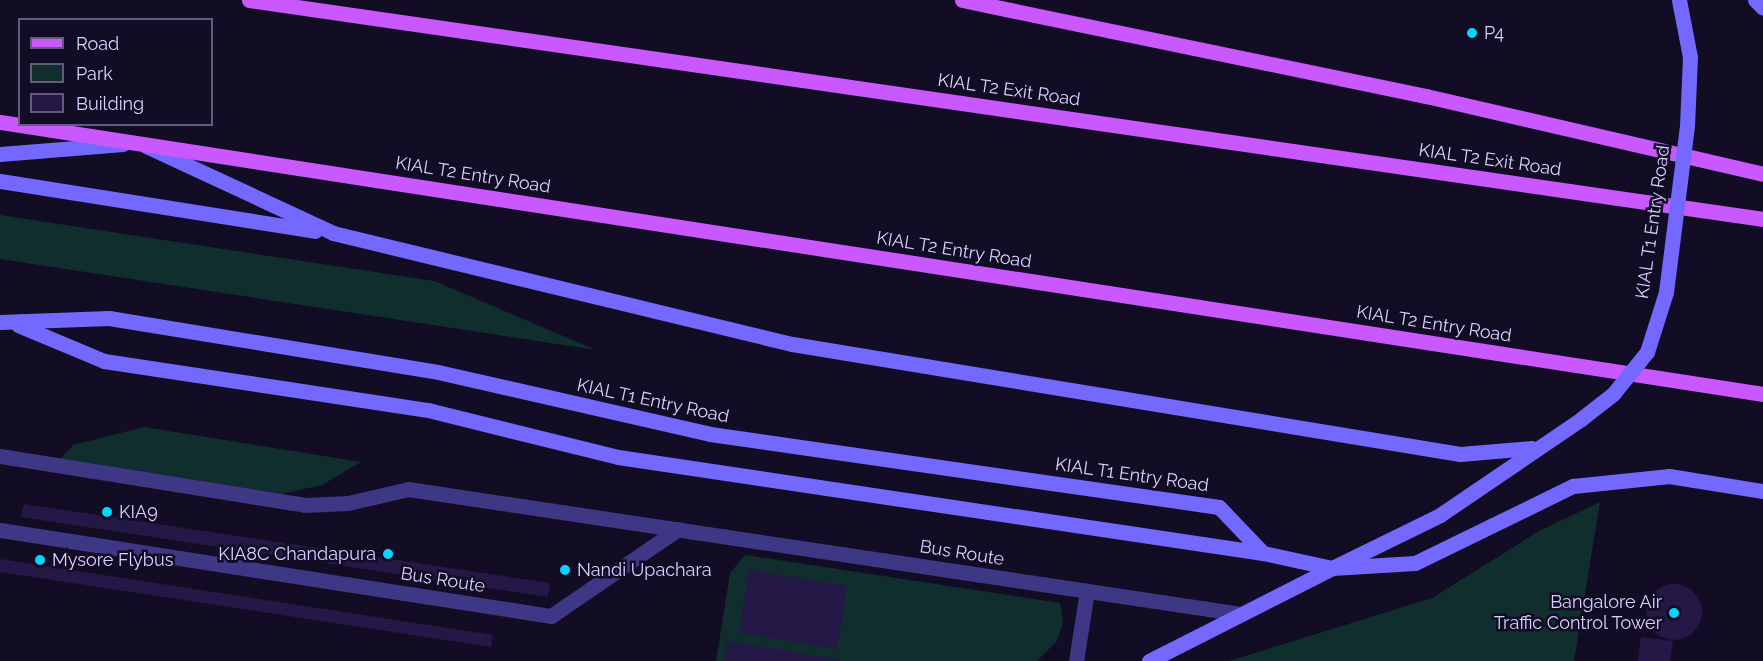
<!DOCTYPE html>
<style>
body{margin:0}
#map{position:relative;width:1763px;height:661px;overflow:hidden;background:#120d24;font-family:Raleway,sans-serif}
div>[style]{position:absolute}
.green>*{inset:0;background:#102e2e}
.building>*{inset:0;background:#241946}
.round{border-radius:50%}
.lane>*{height:15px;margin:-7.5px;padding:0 7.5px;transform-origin:7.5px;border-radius:7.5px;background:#3e3785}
.secondary>*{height:15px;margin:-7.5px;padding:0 7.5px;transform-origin:7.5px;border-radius:7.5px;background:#7368ff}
.primary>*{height:15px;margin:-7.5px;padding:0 7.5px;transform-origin:7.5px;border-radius:7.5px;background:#c958ff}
.secondary-bridge>*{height:15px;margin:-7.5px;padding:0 7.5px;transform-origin:7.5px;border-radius:7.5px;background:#7368ff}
.dots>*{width:16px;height:16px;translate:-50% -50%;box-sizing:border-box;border:3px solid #120d24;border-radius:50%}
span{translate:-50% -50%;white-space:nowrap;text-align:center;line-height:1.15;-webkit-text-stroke:5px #120d24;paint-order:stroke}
.poi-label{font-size:18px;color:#d8d1ff}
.left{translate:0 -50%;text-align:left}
.right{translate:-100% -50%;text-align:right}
.street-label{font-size:18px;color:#d8d1ff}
.legend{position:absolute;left:18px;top:18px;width:195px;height:108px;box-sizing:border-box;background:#120d24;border:2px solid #615b7c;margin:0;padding:8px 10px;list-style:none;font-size:18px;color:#d8d1ff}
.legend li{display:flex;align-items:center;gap:12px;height:30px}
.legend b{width:30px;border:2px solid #615b7c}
</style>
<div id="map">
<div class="green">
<i style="clip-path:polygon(0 215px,434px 281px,596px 350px,0 259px)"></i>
<i style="clip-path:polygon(144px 427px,361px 462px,322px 485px,281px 494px,60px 459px,73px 445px)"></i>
<i style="clip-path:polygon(1600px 502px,1574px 661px,1229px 661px,1432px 598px,1539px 531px)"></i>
<i style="clip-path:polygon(745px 555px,1060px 603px,1063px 622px,1057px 641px,1037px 661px,716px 661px,730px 573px)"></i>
</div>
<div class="building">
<i style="clip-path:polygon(24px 504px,550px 583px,548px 597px,21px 517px)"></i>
<i style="clip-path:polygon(0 559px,493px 635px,491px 647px,0 572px)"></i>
<i style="clip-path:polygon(749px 570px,847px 586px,837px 649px,739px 633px)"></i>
<i class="round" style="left:1646px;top:584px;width:56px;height:56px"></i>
<i style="clip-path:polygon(1641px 637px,1673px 641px,1670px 661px,1638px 661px)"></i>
<i style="clip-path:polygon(727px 641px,843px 660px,843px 661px,724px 661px)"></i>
</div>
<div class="lane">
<i style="left:0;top:456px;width:309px;rotate:9.1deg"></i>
<i style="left:305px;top:505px;width:43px;rotate:-2.7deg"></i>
<i style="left:348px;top:503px;width:62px;rotate:-13.1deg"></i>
<i style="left:408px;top:489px;width:842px;rotate:8.53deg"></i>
<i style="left:0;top:530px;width:558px;rotate:8.87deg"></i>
<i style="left:551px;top:616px;width:154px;rotate:-34.4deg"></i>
<i style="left:1076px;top:661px;width:71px;rotate:-81.1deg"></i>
</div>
<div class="secondary">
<i style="left:1679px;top:0;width:58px;rotate:79.1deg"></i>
<i style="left:1690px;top:57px;width:68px;rotate:92.5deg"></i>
<i style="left:1755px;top:0;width:11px;rotate:45deg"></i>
<i style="left:146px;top:146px;width:206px;rotate:24.9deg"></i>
<i style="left:333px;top:233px;width:472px;rotate:13.6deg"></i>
<i style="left:792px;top:344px;width:677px;rotate:9.35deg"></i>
<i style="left:1460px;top:454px;width:72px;rotate:-4.8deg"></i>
<i style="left:0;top:154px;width:123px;rotate:-4.6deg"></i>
<i style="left:0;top:181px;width:319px;rotate:9deg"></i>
<i style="left:0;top:322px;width:109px;rotate:-2.1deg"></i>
<i style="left:109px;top:318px;width:333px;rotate:9.3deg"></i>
<i style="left:438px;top:372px;width:279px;rotate:12.8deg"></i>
<i style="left:710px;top:434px;width:514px;rotate:8.16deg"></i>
<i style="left:1219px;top:507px;width:64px;rotate:46.3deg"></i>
<i style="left:18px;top:325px;width:93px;rotate:22.7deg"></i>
<i style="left:104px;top:361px;width:328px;rotate:8.6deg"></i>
<i style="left:428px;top:410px;width:196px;rotate:13.9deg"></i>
<i style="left:618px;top:457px;width:652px;rotate:8.47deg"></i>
<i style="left:1263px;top:553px;width:71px;rotate:12.3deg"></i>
<i style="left:1332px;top:568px;width:120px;rotate:-26.1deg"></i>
<i style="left:1440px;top:515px;width:171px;rotate:-34.2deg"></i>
<i style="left:1149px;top:661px;width:205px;rotate:-26.9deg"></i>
<i style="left:1332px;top:568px;width:83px;rotate:-3.4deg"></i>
<i style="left:1415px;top:563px;width:176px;rotate:-26deg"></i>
<i style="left:1573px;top:486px;width:97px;rotate:-5.9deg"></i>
<i style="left:1669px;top:476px;width:95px;rotate:9.1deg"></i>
</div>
<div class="primary">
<i style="left:249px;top:0;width:1530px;rotate:8.23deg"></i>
<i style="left:962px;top:0;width:474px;rotate:11.7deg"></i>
<i style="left:1426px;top:96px;width:346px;rotate:13deg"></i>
<i style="left:0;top:122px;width:1784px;rotate:8.77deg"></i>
</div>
<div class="secondary-bridge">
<i style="left:1581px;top:419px;width:41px;rotate:-38deg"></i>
<i style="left:1613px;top:394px;width:54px;rotate:-51deg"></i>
<i style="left:1647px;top:352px;width:63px;rotate:-72.4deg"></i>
<i style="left:1666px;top:292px;width:168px;rotate:-82.8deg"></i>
</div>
<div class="dots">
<i style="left:1472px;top:33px;background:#00d6fc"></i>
<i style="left:107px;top:512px;background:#00d6fc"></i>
<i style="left:388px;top:554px;background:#00d6fc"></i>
<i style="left:40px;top:560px;background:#00d6fc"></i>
<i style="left:565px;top:570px;background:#00d6fc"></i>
<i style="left:1674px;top:613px;background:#00d6fc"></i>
</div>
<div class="poi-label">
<span class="left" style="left:1484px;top:33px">P4</span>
<span class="left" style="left:119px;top:512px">KIA9</span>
<span class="right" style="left:376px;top:554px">KIA8C Chandapura</span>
<span class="left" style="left:52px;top:560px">Mysore Flybus</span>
<span class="left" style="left:577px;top:570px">Nandi Upachara</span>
<span class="right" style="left:1662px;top:613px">Bangalore Air<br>Traffic Control Tower</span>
</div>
<div class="street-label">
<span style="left:1009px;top:90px;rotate:8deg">KIAL T2 Exit Road</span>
<span style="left:1490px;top:160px;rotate:8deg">KIAL T2 Exit Road</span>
<span style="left:473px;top:175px;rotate:9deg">KIAL T2 Entry Road</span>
<span style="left:1653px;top:222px;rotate:-82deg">KIAL T1 Entry Road</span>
<span style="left:954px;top:250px;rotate:9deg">KIAL T2 Entry Road</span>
<span style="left:1434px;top:324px;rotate:9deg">KIAL T2 Entry Road</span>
<span style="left:653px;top:401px;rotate:12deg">KIAL T1 Entry Road</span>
<span style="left:1132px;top:475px;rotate:8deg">KIAL T1 Entry Road</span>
<span style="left:962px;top:553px;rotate:9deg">Bus Route</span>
<span style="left:443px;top:580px;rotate:9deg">Bus Route</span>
</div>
<ul class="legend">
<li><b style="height:8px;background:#c958ff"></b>Road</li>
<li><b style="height:16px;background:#102e2e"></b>Park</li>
<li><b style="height:16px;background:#241946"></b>Building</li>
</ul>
</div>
